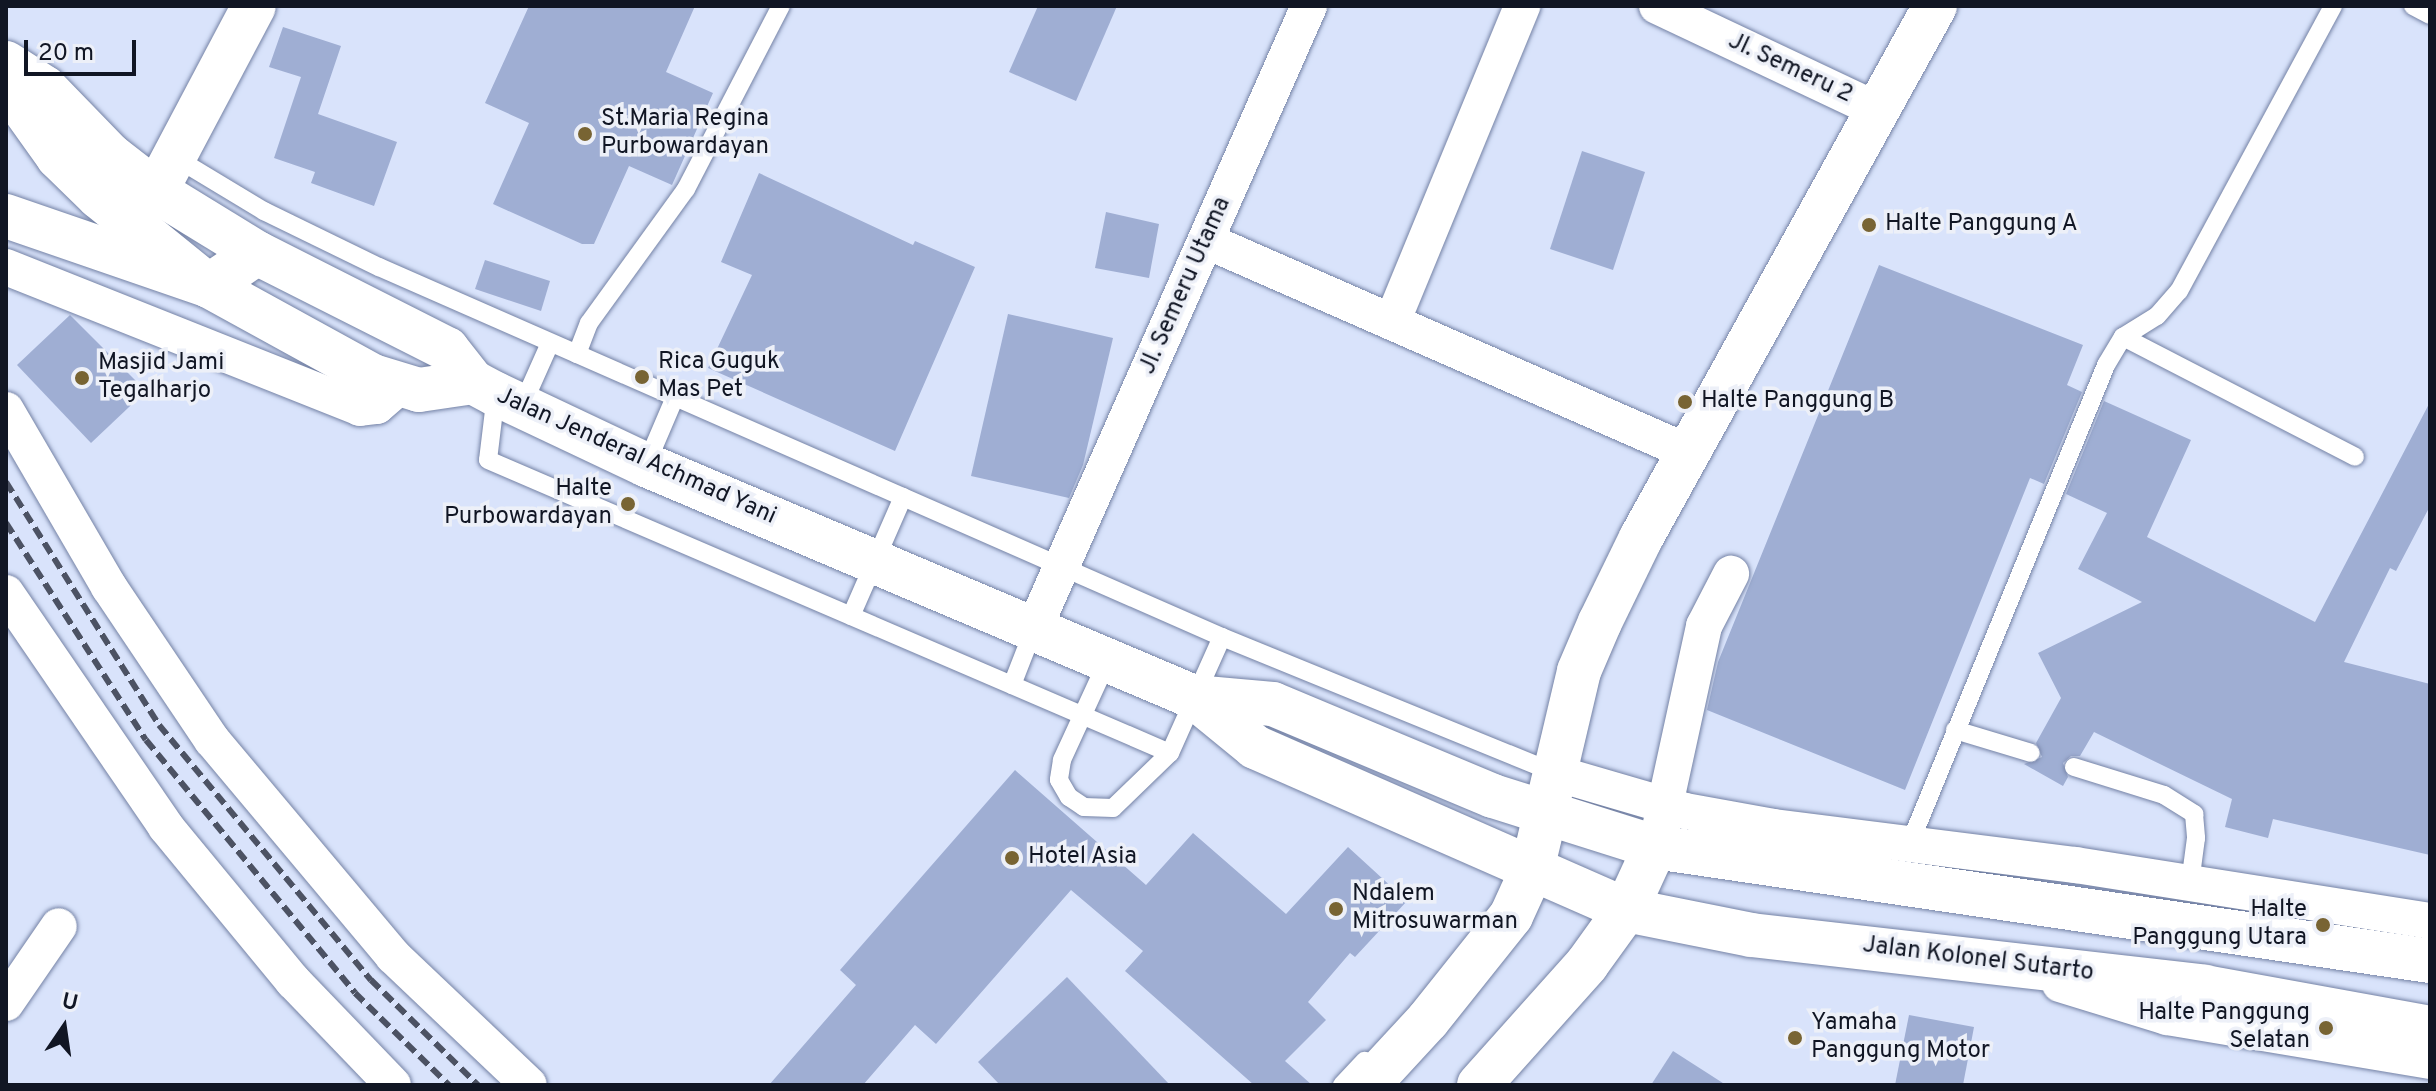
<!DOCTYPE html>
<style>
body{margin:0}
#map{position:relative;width:2436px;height:1091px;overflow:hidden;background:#d9e3fb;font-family:Overpass,sans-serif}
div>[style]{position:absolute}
.building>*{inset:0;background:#9faed3}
.roads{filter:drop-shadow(0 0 2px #7482a5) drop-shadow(0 0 2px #7482a5)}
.lane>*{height:18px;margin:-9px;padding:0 9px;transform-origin:9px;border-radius:9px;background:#fff}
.street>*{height:36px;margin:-18px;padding:0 18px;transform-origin:18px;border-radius:18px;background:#fff}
.secondary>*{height:44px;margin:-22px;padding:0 22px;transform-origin:22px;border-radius:22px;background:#fff}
.primary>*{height:44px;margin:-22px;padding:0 22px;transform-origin:22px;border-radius:22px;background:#fff}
.rail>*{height:6px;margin-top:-3px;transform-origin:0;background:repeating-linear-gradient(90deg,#4c5263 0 12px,transparent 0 18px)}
.dots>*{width:22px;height:22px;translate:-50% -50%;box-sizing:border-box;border:4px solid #edf0f8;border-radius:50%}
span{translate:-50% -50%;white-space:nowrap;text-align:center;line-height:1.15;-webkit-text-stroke:7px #edf0f8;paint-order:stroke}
.street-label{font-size:24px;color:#111624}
.poi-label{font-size:24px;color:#111624}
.left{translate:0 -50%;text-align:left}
.right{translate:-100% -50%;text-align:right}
.frame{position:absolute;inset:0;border:8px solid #111624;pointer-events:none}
.north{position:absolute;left:24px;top:987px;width:80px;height:80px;-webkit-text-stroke:6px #edf0f8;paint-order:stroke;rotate:13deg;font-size:22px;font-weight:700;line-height:32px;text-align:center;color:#111624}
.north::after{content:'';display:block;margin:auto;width:28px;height:36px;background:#111624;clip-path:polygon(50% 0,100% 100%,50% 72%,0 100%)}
.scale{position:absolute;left:24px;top:40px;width:112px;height:36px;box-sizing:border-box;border:4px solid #111624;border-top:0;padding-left:10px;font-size:24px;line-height:28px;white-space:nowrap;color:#111624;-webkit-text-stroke:6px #edf0f8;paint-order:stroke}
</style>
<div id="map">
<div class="building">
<i style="clip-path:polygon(529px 6px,695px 6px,666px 72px,713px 93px,672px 185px,629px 166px,594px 244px,582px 244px,493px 204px,529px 123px,485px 103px)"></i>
<i style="clip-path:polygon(1038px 6px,1117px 6px,1076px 101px,1009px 72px)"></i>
<i style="clip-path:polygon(283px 27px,341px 46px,318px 114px,397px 142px,374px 206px,311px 183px,315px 172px,274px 158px,301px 77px,269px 67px)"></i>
<i style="clip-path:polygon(1582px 151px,1645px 172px,1613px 270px,1550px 249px)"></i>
<i style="clip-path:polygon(759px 173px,913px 245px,915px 241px,975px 267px,895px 451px,708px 368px,752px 275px,721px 262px)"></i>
<i style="clip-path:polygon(1106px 212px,1159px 224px,1149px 278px,1095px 268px)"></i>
<i style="clip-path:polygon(485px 260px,550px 281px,541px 311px,475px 289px)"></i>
<i style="clip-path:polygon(1879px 265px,2083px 345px,2067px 385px,2082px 392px,2044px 484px,2030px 478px,1905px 790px,1707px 710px,1718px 662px)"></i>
<i style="clip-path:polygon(1008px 314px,1113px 338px,1083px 465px,1069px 498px,971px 476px)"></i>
<i style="clip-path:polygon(70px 315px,146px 391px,91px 443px,17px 365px)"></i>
<i style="clip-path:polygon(2104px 401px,2191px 440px,2147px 537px,2315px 622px,2430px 402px,2430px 506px,2396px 571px,2390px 568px,2344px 662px,2430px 684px,2430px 855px,2273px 819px,2268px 838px,2225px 827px,2232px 799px,2094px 732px,2080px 756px,2071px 756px,2063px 763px,2068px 777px,2063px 786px,2024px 764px,2042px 757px,2036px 743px,2061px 698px,2038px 653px,2142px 602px,2078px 569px,2107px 513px,2066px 494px)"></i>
<i style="clip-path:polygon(1015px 770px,1146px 885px,1193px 833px,1286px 914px,1348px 847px,1407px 901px,1355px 957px,1350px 953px,1308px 1002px,1326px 1020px,1285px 1061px,1312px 1085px,1254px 1085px,1125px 971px,1143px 951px,1071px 890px,936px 1044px,915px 1025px,863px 1085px,769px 1085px,856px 985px,840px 970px)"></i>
<i style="clip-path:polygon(1067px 977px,1170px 1085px,1000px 1085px,978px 1062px)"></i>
<i style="clip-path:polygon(1909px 1015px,1974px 1027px,1963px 1085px,1895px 1085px)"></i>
<i style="clip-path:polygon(1673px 1051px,1726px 1085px,1651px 1085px)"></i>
</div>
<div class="roads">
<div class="lane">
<i style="left:2413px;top:6px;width:19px;rotate:28deg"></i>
<i style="left:176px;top:158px;width:103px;rotate:31.1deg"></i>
<i style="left:264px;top:211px;width:128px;rotate:26deg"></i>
<i style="left:379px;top:267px;width:921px;rotate:23.7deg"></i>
<i style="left:1222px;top:637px;width:360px;rotate:22.2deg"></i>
<i style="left:2123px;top:337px;width:261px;rotate:27.3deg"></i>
<i style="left:577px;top:354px;width:33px;rotate:-69deg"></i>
<i style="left:589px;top:323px;width:165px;rotate:-54.1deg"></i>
<i style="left:686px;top:189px;width:206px;rotate:-62.6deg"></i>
<i style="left:496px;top:394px;width:66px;rotate:96.9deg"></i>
<i style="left:488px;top:460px;width:742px;rotate:23.25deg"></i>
<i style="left:1170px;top:753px;width:127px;rotate:-65.9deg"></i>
<i style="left:522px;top:406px;width:69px;rotate:-66deg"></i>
<i style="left:646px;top:465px;width:74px;rotate:-66.9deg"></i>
<i style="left:851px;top:616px;width:130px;rotate:-66.4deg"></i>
<i style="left:1107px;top:662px;width:108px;rotate:114.7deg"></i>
<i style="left:1062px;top:760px;width:20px;rotate:99deg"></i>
<i style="left:1059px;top:780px;width:20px;rotate:60deg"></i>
<i style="left:1069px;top:797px;width:18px;rotate:34deg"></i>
<i style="left:1084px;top:807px;width:29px;rotate:2deg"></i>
<i style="left:1113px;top:808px;width:79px;rotate:-44deg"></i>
<i style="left:1012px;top:685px;width:58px;rotate:-68.7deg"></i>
<i style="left:1955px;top:730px;width:79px;rotate:16.8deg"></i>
<i style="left:2074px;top:767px;width:94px;rotate:17.3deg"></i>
<i style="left:2164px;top:795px;width:36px;rotate:32deg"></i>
<i style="left:2194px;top:814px;width:24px;rotate:85deg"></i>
<i style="left:2196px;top:838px;width:45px;rotate:97.6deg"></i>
<i style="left:1910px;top:843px;width:517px;rotate:-67.7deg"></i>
<i style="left:2106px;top:365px;width:33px;rotate:-59deg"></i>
<i style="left:2123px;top:337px;width:40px;rotate:-32deg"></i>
<i style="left:2157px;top:316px;width:33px;rotate:-49deg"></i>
<i style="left:2179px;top:291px;width:324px;rotate:-61.6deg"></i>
<i style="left:1342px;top:1085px;width:33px;rotate:-47deg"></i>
</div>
<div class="street">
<i style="left:1657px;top:6px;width:246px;rotate:25.3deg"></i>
<i style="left:1207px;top:241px;width:525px;rotate:23.69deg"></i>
<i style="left:6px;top:267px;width:381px;rotate:21.7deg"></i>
<i style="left:360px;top:408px;width:17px;rotate:-7deg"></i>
<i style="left:377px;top:406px;width:33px;rotate:-41deg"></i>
<i style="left:1392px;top:322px;width:342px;rotate:-67.6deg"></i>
<i style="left:6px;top:410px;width:205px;rotate:59.8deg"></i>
<i style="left:109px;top:587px;width:184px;rotate:56.1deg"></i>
<i style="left:212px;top:740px;width:282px;rotate:50deg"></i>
<i style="left:393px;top:956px;width:187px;rotate:43.5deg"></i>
<i style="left:6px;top:593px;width:283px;rotate:55.6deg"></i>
<i style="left:166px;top:827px;width:200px;rotate:50.5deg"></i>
<i style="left:293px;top:981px;width:144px;rotate:46.1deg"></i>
<i style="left:1033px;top:631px;width:683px;rotate:-66.17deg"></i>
<i style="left:1555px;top:773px;width:135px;rotate:16.3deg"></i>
<i style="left:1685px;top:811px;width:90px;rotate:10.2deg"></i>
<i style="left:1774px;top:827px;width:304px;rotate:7.2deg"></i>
<i style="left:2076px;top:865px;width:358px;rotate:9deg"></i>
<i style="left:1660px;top:828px;width:207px;rotate:-77.7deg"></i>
<i style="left:1704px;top:626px;width:59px;rotate:-62.6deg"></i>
<i style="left:2060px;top:984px;width:112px;rotate:17.1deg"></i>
<i style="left:2167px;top:1017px;width:267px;rotate:9.5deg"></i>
<i style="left:6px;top:1003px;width:93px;rotate:-55.5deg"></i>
</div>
<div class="secondary">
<i style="left:156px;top:191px;width:209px;rotate:-62.1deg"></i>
<i style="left:6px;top:216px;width:215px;rotate:19deg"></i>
<i style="left:209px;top:286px;width:58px;rotate:-34.5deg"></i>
<i style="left:1368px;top:1085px;width:88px;rotate:-47.3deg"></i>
<i style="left:1428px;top:1020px;width:133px;rotate:-51.4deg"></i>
<i style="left:1511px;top:916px;width:51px;rotate:-65.5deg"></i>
<i style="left:1532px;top:870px;width:204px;rotate:-76.7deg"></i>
<i style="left:1579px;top:671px;width:53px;rotate:-66.8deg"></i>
<i style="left:1600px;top:622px;width:93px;rotate:-64deg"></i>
<i style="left:1641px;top:538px;width:608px;rotate:-61.07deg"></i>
<i style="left:1479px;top:1085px;width:162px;rotate:-48.2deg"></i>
<i style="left:1587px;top:964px;width:67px;rotate:-54.2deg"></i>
<i style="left:1626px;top:910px;width:69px;rotate:-65.3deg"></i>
</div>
<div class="primary">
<i style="left:6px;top:63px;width:46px;rotate:32.7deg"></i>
<i style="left:45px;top:88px;width:93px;rotate:45.9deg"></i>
<i style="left:110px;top:155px;width:58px;rotate:38deg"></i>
<i style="left:156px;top:191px;width:119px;rotate:31.5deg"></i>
<i style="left:257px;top:253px;width:213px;rotate:26.8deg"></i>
<i style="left:447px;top:349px;width:42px;rotate:51.8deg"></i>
<i style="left:473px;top:382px;width:26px;rotate:28deg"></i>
<i style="left:496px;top:394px;width:166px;rotate:25.3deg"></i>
<i style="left:646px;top:465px;width:595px;rotate:22.95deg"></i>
<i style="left:1194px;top:697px;width:79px;rotate:5.1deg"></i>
<i style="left:1273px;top:704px;width:238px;rotate:22.7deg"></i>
<i style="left:1493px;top:796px;width:170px;rotate:17.5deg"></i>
<i style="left:1655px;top:847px;width:783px;rotate:8.37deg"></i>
<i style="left:6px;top:84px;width:90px;rotate:54.5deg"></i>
<i style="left:58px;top:157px;width:57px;rotate:44.3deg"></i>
<i style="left:99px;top:197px;width:141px;rotate:39deg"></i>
<i style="left:209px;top:286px;width:187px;rotate:28.8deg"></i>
<i style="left:373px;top:376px;width:48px;rotate:16.9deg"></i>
<i style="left:419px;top:390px;width:55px;rotate:-8.4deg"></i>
<i style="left:1194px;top:697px;width:79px;rotate:39.3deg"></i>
<i style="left:1255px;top:747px;width:405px;rotate:23.7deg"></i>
<i style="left:1626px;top:910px;width:127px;rotate:11.3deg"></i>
<i style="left:1751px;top:935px;width:457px;rotate:6.5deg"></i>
<i style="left:2205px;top:987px;width:229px;rotate:10.3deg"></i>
</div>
</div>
<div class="rail">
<i style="left:6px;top:482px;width:287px;rotate:57.8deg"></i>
<i style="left:159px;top:725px;width:332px;rotate:50.3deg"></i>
<i style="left:371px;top:980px;width:150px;rotate:44.5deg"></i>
<i style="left:6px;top:523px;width:258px;rotate:57.2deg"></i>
<i style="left:146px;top:740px;width:328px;rotate:50.4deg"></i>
<i style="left:355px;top:993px;width:132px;rotate:44.4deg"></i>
</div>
<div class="dots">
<i style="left:585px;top:134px;background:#786433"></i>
<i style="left:1869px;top:225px;background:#786433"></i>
<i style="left:642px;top:377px;background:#786433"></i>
<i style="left:82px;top:378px;background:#786433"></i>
<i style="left:1685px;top:402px;background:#786433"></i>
<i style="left:628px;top:504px;background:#786433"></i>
<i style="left:1012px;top:858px;background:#786433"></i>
<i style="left:1336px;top:909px;background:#786433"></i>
<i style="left:2323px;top:925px;background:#786433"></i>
<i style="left:2326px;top:1028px;background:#786433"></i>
<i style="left:1795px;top:1038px;background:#786433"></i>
</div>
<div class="street-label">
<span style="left:1790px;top:69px;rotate:25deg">Jl. Semeru 2</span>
<span style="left:1186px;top:286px;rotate:-66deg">Jl. Semeru Utama</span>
<span style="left:636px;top:457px;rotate:24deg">Jalan Jenderal Achmad Yani</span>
<span style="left:1978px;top:960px;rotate:7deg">Jalan Kolonel Sutarto</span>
</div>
<div class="poi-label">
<span class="left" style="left:601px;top:134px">St.Maria Regina<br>Purbowardayan</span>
<span class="left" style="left:1885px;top:225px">Halte Panggung A</span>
<span class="left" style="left:658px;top:377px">Rica Guguk<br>Mas Pet</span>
<span class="left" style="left:98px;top:378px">Masjid Jami<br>Tegalharjo</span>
<span class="left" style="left:1701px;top:402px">Halte Panggung B</span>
<span class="right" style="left:612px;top:504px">Halte<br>Purbowardayan</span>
<span class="left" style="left:1028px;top:858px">Hotel Asia</span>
<span class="left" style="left:1352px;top:909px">Ndalem<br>Mitrosuwarman</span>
<span class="right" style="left:2307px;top:925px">Halte<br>Panggung Utara</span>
<span class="right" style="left:2310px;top:1028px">Halte Panggung<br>Selatan</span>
<span class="left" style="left:1811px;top:1038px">Yamaha<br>Panggung Motor</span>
</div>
<div class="frame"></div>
<div class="north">U</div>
<div class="scale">20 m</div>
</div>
